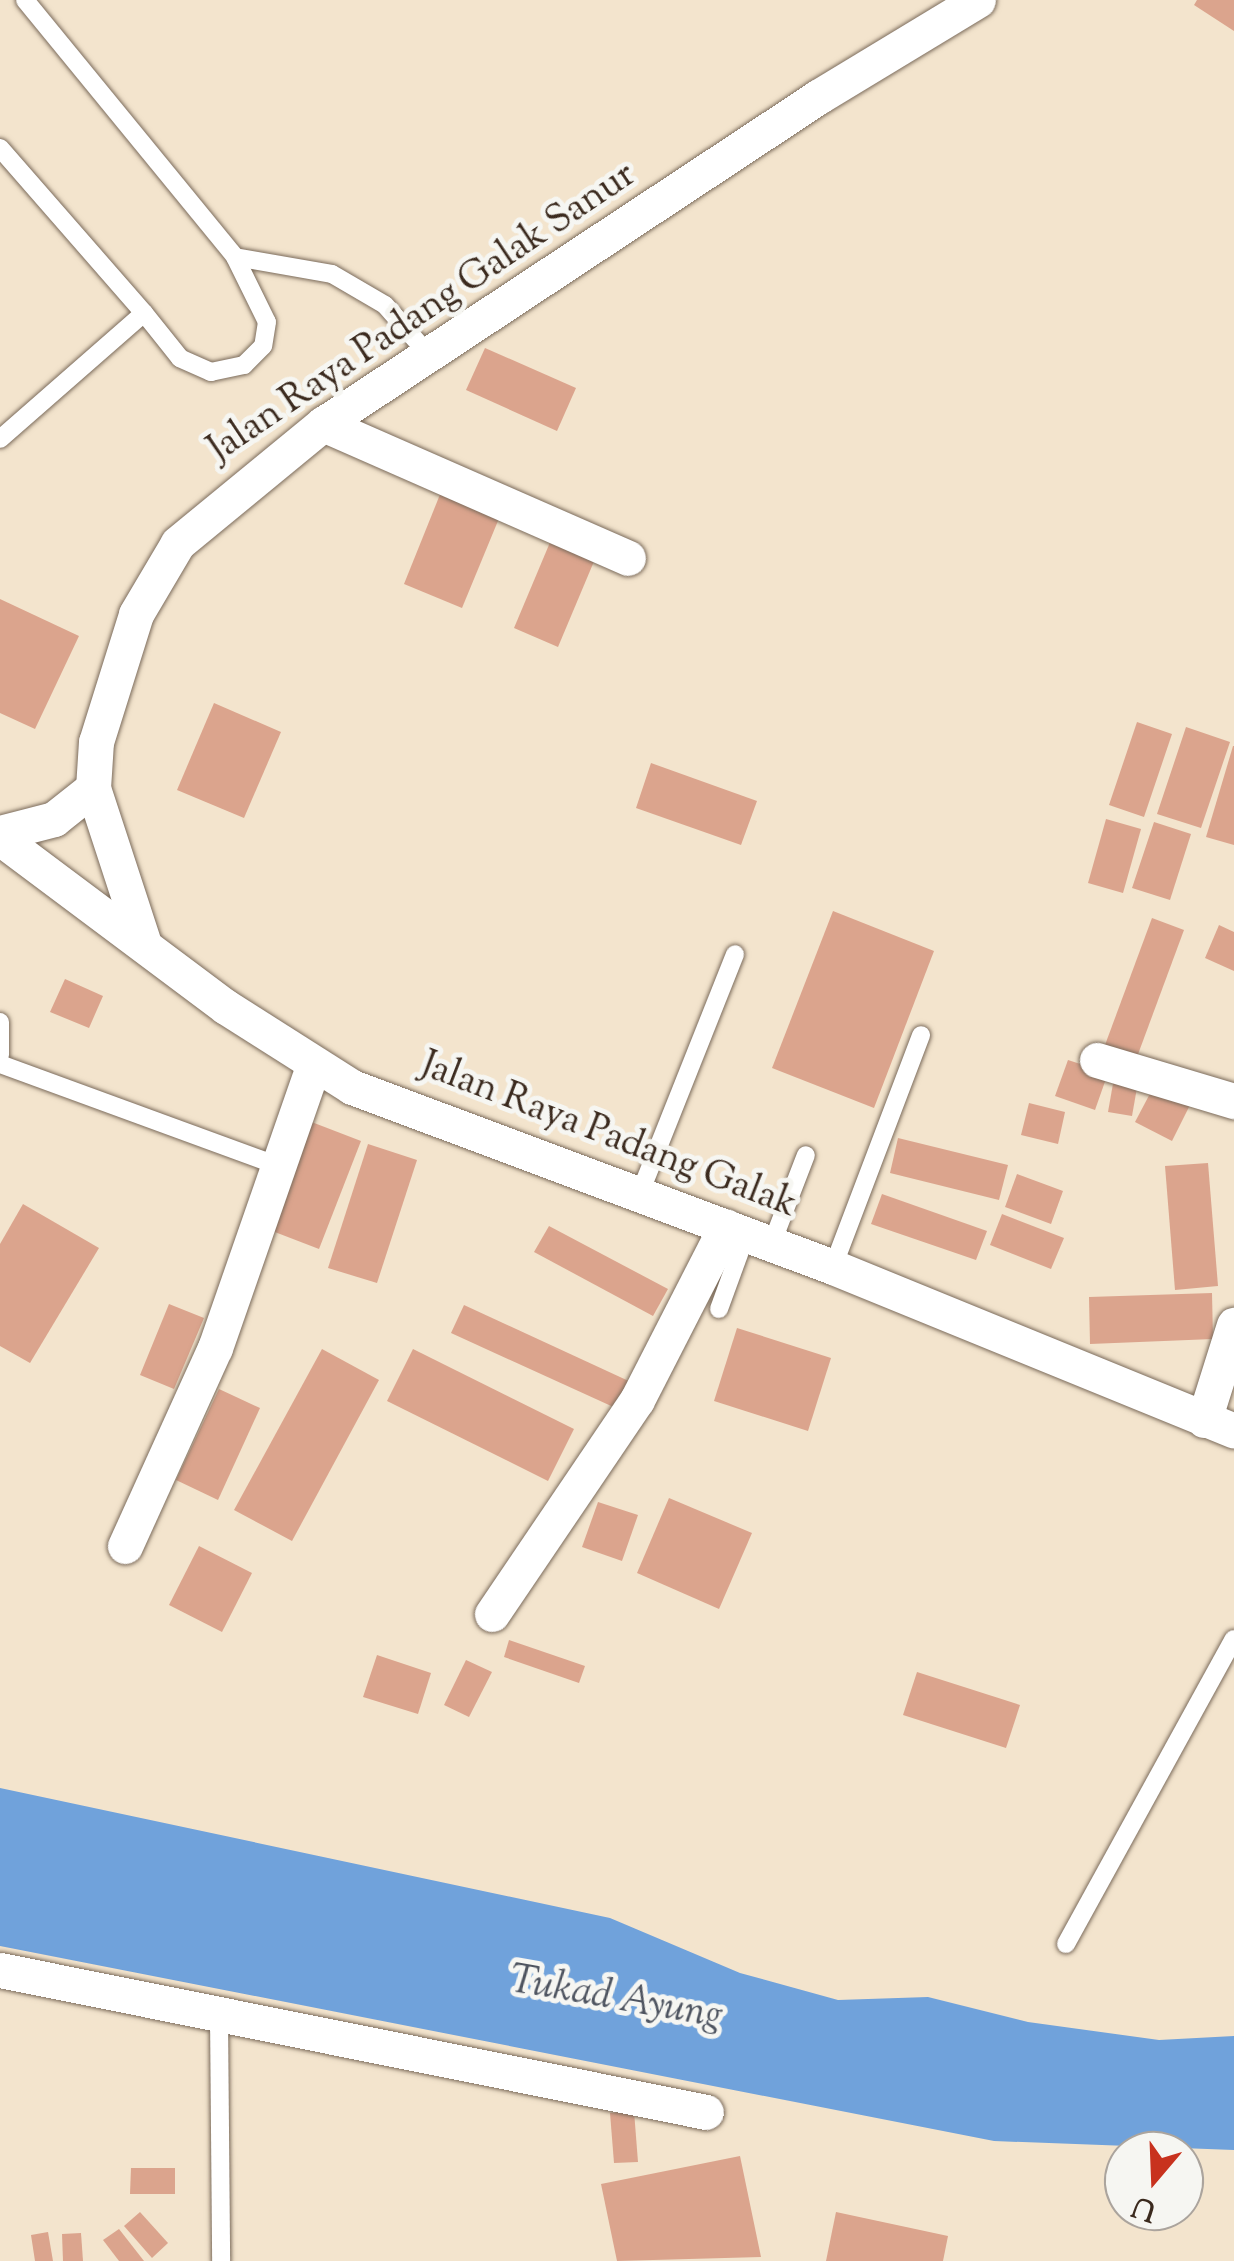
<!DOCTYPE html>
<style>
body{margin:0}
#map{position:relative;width:1234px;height:2261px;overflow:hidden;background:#f3e4cd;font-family:"Sorts Mill Goudy",serif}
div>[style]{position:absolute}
.water>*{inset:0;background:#70a2db}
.building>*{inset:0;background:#dba48d}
.roads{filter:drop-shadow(0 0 2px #7b6b5b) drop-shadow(0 0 2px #7b6b5b)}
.lane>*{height:18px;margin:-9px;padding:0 9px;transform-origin:9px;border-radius:9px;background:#fff}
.street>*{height:35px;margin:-17.5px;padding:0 17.5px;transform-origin:17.5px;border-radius:17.5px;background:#fff}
span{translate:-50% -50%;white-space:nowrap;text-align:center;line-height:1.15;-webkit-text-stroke:10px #f6f6f2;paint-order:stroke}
.street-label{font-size:38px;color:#3b2a1e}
.water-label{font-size:40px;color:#4e5460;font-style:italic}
.north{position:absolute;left:1104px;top:2131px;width:100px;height:100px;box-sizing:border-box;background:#f6f6f2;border:2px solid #aba49d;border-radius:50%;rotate:199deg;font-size:28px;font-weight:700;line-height:40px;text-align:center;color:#3b2a1e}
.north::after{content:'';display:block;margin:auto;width:35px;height:45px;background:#c8321e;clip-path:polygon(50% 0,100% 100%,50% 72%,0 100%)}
</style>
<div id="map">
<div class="water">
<i style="clip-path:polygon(0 1788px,610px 1918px,740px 1973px,838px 2000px,928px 1997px,1028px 2022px,1159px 2040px,1234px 2036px,1234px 2150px,994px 2141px,0 1946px)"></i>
</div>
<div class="building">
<i style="clip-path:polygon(1197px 0,1234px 0,1234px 31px,1194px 5px)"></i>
<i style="clip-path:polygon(485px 348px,576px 388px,557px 431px,466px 390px)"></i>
<i style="clip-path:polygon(441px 492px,500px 516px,462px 608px,404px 584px)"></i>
<i style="clip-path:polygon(551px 540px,595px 559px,558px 647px,514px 628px)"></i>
<i style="clip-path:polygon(0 599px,79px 636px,35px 729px,0 713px)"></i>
<i style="clip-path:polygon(214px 703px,281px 732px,244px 818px,177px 790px)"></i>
<i style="clip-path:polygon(1137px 722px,1172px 734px,1144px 817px,1109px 805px)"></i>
<i style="clip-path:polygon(1186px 727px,1230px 742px,1201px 828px,1157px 814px)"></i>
<i style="clip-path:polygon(1233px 746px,1234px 746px,1234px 845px,1206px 837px)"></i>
<i style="clip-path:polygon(651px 763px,757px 801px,741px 845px,636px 808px)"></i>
<i style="clip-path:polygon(1106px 819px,1141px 829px,1123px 893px,1088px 883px)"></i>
<i style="clip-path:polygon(1154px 822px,1191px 834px,1170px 900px,1132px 888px)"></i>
<i style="clip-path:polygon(833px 911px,934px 951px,874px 1108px,772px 1068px)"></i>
<i style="clip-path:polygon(1152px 918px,1184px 930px,1137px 1057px,1105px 1045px)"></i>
<i style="clip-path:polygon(1219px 925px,1234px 932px,1234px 971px,1205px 958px)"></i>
<i style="clip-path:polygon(65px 979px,103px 996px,89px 1028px,50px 1012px)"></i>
<i style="clip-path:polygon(1068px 1060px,1108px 1073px,1095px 1110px,1055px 1096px)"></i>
<i style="clip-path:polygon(1114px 1078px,1138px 1082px,1132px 1116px,1108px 1112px)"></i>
<i style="clip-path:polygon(1154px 1086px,1190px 1105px,1172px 1141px,1135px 1122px)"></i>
<i style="clip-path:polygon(1029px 1103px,1065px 1112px,1058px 1144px,1021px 1135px)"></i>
<i style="clip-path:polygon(309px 1121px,361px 1141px,319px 1249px,267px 1229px)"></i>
<i style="clip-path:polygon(898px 1138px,1008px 1165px,999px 1200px,890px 1173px)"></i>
<i style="clip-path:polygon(368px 1144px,417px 1160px,377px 1283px,328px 1268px)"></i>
<i style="clip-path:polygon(1208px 1163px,1218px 1286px,1175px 1290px,1165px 1166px)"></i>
<i style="clip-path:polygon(1017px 1174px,1063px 1191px,1051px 1224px,1005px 1207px)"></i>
<i style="clip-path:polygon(882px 1194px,987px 1231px,976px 1260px,871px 1224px)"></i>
<i style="clip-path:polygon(23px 1204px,99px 1248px,30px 1363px,0 1346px,0 1244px)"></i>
<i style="clip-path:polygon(1002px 1214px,1064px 1238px,1051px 1269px,990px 1245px)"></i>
<i style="clip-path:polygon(549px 1226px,668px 1289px,653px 1316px,534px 1252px)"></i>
<i style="clip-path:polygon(1212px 1293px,1213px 1339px,1090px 1344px,1089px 1297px)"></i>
<i style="clip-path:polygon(169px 1304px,204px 1318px,174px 1389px,140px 1375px)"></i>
<i style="clip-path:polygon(464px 1305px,633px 1383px,620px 1410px,451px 1333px)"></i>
<i style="clip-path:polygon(737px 1328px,831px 1358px,808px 1431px,714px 1401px)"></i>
<i style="clip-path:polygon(322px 1349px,379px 1380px,292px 1541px,234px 1510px)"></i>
<i style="clip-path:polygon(413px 1349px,574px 1429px,548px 1481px,387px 1401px)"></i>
<i style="clip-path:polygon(219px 1389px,260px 1408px,218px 1500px,176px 1480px)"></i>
<i style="clip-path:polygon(669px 1498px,752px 1533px,719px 1609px,637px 1573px)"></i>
<i style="clip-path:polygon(598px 1502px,638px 1515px,622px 1561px,582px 1547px)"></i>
<i style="clip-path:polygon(199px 1546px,252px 1573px,222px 1632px,169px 1605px)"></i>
<i style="clip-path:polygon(509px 1640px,585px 1666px,579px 1683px,504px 1657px)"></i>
<i style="clip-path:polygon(377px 1655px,431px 1673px,418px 1714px,363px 1697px)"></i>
<i style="clip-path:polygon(466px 1660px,492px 1672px,469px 1717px,444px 1705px)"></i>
<i style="clip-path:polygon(917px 1672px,1020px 1705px,1006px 1748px,903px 1715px)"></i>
<i style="clip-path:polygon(634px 2111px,638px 2162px,614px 2163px,610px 2113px)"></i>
<i style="clip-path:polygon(740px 2156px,761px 2257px,617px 2261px,601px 2184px)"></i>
<i style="clip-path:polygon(131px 2168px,175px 2168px,175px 2194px,130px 2194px)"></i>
<i style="clip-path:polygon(140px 2212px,168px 2243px,152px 2258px,124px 2226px)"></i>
<i style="clip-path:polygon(836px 2212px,948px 2236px,943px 2261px,826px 2261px)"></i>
<i style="clip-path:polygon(119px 2229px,144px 2261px,119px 2261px,103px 2240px)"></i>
<i style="clip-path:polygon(48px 2232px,53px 2261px,35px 2261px,31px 2235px)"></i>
<i style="clip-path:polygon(81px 2233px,83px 2261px,63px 2261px,62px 2234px)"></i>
</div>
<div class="roads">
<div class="lane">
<i style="left:25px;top:0;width:332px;rotate:50.7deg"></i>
<i style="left:235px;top:257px;width:72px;rotate:63.8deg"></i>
<i style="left:267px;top:322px;width:24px;rotate:99deg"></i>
<i style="left:263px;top:346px;width:27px;rotate:135deg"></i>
<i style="left:244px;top:365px;width:34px;rotate:168deg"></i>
<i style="left:211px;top:372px;width:34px;rotate:-156deg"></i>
<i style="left:180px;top:358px;width:58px;rotate:-128.7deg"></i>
<i style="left:0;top:148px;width:219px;rotate:48.9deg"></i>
<i style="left:144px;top:313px;width:191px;rotate:138.8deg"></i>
<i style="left:235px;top:257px;width:98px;rotate:9.9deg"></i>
<i style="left:332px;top:274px;width:61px;rotate:30.3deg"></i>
<i style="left:385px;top:305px;width:65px;rotate:48.7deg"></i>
<i style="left:0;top:1022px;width:33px;rotate:90deg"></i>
<i style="left:0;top:1064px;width:294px;rotate:20.1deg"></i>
<i style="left:640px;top:1193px;width:257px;rotate:-68.3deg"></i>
<i style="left:772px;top:1243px;width:94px;rotate:-68.9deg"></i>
<i style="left:833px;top:1267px;width:248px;rotate:-69.2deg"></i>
<i style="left:719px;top:1309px;width:79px;rotate:-70deg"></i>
<i style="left:1066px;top:1944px;width:348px;rotate:-61.2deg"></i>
<i style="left:219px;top:2015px;width:246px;rotate:89.5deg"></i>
</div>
<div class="street">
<i style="left:323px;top:424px;width:333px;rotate:23.7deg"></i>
<i style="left:0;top:833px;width:56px;rotate:-14.5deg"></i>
<i style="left:54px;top:819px;width:50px;rotate:-38.5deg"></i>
<i style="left:0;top:838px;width:282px;rotate:36.8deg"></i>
<i style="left:226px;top:1007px;width:149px;rotate:32.4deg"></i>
<i style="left:352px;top:1087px;width:514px;rotate:20.52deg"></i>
<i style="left:833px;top:1267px;width:433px;rotate:22.2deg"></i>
<i style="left:143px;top:941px;width:161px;rotate:-108.1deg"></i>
<i style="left:93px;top:788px;width:46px;rotate:-86.3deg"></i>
<i style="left:96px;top:742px;width:134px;rotate:-72.6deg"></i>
<i style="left:136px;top:614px;width:82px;rotate:-59.4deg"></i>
<i style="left:178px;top:543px;width:188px;rotate:-39.4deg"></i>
<i style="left:323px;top:424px;width:593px;rotate:-33.45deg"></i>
<i style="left:818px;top:97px;width:187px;rotate:-31.2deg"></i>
<i style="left:1097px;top:1060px;width:143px;rotate:16.7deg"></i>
<i style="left:1204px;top:1420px;width:100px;rotate:-72.5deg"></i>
<i style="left:125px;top:1546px;width:217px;rotate:-65.6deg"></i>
<i style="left:215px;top:1348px;width:299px;rotate:-70.8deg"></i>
<i style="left:492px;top:1614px;width:258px;rotate:-55.9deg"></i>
<i style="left:637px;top:1400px;width:195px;rotate:-62.9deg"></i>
<i style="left:0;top:1970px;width:720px;rotate:11.37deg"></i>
</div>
</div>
<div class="street-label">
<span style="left:423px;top:314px;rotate:-34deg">Jalan Raya Padang Galak Sanur</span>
<span style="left:608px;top:1137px;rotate:21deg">Jalan Raya Padang Galak</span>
</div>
<div class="water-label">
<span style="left:616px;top:2000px;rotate:10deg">Tukad Ayung</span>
</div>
<div class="north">U</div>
</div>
